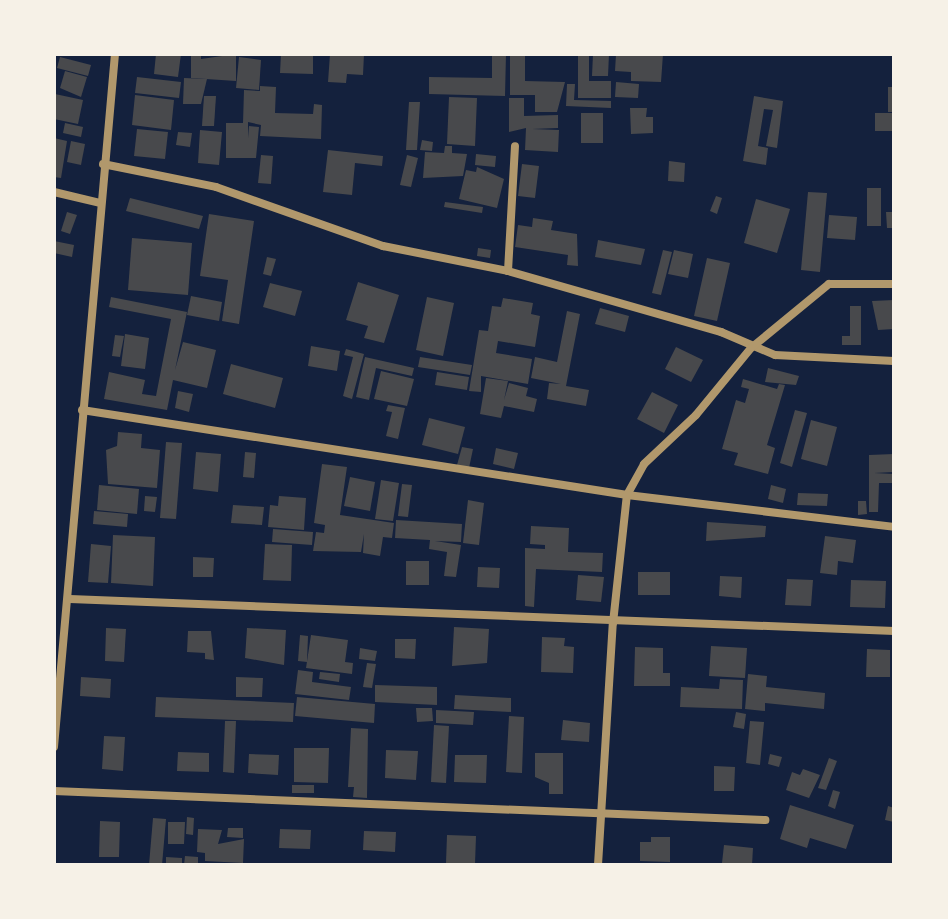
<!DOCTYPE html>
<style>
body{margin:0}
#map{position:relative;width:948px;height:919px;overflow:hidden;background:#14213d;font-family:Jost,sans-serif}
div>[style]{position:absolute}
.building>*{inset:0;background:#48494c}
.minor>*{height:8px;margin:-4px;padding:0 4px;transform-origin:4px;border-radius:4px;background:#b1986c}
span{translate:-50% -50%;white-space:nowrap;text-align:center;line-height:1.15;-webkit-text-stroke:7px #f6f1e7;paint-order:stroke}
.frame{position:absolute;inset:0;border:56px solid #f6f1e7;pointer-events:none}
</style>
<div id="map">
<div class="building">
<i style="clip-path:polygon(156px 54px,181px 54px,178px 77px,154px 74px)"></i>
<i style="clip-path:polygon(191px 54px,201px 54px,201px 59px,236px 54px,236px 81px,191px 78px)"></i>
<i style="clip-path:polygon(281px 54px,313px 54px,313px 74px,280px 73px)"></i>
<i style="clip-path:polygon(330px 54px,364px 54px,363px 75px,347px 74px,346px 83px,328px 82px)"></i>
<i style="clip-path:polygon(492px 54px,506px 54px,505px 96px,429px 94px,429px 77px,492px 78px)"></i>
<i style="clip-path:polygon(510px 54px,525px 54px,525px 81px,565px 82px,557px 112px,535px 112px,535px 95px,510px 95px)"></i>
<i style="clip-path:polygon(578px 54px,589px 54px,589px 81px,611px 81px,611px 98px,578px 98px)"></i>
<i style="clip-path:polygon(593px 54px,609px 54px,608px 76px,592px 76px)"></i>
<i style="clip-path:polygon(616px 54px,663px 54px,661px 82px,631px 81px,631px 72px,615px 71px)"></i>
<i style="clip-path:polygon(60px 57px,91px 65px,88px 76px,57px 68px)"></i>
<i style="clip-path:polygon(239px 57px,261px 60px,259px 90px,236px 88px)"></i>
<i style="clip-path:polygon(65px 71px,87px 77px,81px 97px,60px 88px)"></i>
<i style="clip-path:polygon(137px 77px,181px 82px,179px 98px,135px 93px)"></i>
<i style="clip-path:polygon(184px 78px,207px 79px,201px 104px,183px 104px)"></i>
<i style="clip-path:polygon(616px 82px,639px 84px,638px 98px,615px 97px)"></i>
<i style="clip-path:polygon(567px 84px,575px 84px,574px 100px,611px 101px,611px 108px,566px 106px)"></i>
<i style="clip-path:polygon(260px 86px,276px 87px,275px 113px,313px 114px,314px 104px,322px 105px,321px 139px,260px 136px,261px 125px,248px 122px,248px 138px,249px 126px,259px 127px,256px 158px,226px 158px,226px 123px,243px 123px,244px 90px,260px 91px)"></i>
<i style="clip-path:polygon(888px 87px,894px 87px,894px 112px,888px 112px)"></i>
<i style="clip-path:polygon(55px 94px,83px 100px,78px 124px,54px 119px)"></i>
<i style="clip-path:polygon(135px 95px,174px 100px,171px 130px,132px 125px)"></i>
<i style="clip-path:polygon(204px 96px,216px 96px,214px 126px,202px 126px)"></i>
<i style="clip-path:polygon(754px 96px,783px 101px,777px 148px,766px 146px,773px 110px,764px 109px,758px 146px,768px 148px,766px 165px,743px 161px)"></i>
<i style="clip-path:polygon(449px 97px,477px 98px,475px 146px,447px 144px)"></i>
<i style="clip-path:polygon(509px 98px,524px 98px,524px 116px,558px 115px,558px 128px,532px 129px,559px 130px,558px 152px,525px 150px,526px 128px,509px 132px)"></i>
<i style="clip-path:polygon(409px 102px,420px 102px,417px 150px,406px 150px)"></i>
<i style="clip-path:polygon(630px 108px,647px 108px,646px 117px,653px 117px,653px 133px,631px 134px)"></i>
<i style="clip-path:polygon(581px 113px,603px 113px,603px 143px,581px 143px)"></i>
<i style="clip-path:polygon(875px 113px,894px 113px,894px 131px,875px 131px)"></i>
<i style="clip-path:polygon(65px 123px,83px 127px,81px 137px,63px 133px)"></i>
<i style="clip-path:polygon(137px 129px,168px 132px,165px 159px,134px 156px)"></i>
<i style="clip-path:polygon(200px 130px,222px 132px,219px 165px,198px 163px)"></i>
<i style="clip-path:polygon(178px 132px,192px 133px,190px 147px,176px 145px)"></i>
<i style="clip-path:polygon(54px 138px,67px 141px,61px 178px,54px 177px)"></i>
<i style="clip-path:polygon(422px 140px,433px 142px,432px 151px,420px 150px)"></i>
<i style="clip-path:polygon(71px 141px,85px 144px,81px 165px,67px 162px)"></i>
<i style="clip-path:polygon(445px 146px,452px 146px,452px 153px,467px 154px,463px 176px,423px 178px,425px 152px,444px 153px)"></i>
<i style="clip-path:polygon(328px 150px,383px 156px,382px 166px,355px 163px,352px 195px,323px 192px)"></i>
<i style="clip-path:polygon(476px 154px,496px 156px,495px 167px,475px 165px)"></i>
<i style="clip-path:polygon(261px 155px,273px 156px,271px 184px,258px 183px)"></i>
<i style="clip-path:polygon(407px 155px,418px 158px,411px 187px,400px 185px)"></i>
<i style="clip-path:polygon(669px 161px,685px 163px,684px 182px,668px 181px)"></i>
<i style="clip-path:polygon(522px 164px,539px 166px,535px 198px,518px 196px)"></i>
<i style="clip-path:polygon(477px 167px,504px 179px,497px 208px,459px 199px,466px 170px,476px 172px)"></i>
<i style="clip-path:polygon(867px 188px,881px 188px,881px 226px,867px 226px)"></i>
<i style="clip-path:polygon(808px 192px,827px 193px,820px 272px,801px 270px)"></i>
<i style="clip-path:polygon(716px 196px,722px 198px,717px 214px,710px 211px)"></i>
<i style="clip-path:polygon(130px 198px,203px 216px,199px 229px,126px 211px)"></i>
<i style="clip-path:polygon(756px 199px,790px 209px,777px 253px,744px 243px)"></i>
<i style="clip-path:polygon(445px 202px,483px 207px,482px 213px,444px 207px)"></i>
<i style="clip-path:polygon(67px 212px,77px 215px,70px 234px,61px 231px)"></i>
<i style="clip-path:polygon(886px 212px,894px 212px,894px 228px,887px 228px)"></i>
<i style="clip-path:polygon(209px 214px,254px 221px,239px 324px,222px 321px,228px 280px,200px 276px)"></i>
<i style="clip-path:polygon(829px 215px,857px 217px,855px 240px,827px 238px)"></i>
<i style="clip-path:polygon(533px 218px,553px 221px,551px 230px,577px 234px,578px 266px,567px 265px,568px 255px,515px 247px,518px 225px,532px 227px)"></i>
<i style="clip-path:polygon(132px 238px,192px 243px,188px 295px,128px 290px)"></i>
<i style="clip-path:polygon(598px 240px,645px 249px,641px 265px,595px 257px)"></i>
<i style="clip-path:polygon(54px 241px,74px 245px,72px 257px,54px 253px)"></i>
<i style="clip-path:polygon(478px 248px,491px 250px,490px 258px,477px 256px)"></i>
<i style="clip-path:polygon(663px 250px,672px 252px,661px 295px,652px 293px)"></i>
<i style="clip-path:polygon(674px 250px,693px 254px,688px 278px,668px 274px)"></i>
<i style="clip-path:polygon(267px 257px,276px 259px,271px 276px,263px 274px)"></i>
<i style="clip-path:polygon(707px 258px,730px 263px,717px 321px,694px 316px)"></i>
<i style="clip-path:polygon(358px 282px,399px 295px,384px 343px,364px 338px,368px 326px,346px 320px)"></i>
<i style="clip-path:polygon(270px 283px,302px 291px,295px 316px,263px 307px)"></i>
<i style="clip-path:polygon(191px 296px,222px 302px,219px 321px,187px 315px)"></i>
<i style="clip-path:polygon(111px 297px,187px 312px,175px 370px,183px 342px,216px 350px,207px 388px,173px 380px,167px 410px,104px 399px,109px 372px,145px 380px,142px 394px,156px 396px,171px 319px,109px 307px)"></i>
<i style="clip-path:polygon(427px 297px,454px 303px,443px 356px,416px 350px)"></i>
<i style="clip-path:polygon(503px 298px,533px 303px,531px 314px,540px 316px,535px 347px,498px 341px,496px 353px,532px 359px,528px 384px,481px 376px,481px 392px,469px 391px,479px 330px,488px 331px,492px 306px,501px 307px)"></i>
<i style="clip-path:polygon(894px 300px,894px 329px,878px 330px,872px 301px)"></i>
<i style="clip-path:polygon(850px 306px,861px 306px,861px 345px,842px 345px,842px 336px,850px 336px)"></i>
<i style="clip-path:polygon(600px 308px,629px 316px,625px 332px,595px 324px)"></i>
<i style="clip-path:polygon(567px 311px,580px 314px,566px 386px,589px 390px,586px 406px,547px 399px,549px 383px,561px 384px,531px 378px,535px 357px,557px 362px)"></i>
<i style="clip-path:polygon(125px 334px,149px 338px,145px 369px,121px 366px)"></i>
<i style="clip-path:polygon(115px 335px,124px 336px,120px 357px,112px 356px)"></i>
<i style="clip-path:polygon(311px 346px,340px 351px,337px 371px,308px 366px)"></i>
<i style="clip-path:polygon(676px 347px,703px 360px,691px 382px,665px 369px)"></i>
<i style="clip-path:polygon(346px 349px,364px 354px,352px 399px,343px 396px,353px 357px,344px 355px)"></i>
<i style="clip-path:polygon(365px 357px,414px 368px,412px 376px,376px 368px,369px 400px,356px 397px)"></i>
<i style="clip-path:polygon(420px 357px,472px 365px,470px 375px,418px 367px)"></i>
<i style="clip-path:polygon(231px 364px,283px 378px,275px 408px,223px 394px)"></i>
<i style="clip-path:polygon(768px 368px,799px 376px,796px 385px,765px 382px)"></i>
<i style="clip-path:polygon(381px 371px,414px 379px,407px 406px,374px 399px)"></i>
<i style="clip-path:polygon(437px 372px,469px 377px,467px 390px,435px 385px)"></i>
<i style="clip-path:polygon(486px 378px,508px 381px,504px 400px,509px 383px,528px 388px,526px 396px,537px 399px,534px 412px,504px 406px,501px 418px,480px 414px)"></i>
<i style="clip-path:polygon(743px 379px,777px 389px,779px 384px,785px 385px,767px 445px,775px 448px,768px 474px,734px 465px,738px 453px,722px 449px,736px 400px,745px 403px,749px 389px,741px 387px)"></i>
<i style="clip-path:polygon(178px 391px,193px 394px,189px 412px,175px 408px)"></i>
<i style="clip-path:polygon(652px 392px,678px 405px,664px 433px,637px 419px)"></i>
<i style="clip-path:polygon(388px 405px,405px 408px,398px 439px,386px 436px,392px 412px,386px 411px)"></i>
<i style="clip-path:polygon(795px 410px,807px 413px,792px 467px,780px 463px)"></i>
<i style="clip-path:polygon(429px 418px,465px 427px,458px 454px,422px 445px)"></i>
<i style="clip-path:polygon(811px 420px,837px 427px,827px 466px,801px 459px)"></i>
<i style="clip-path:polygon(118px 432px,142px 434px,141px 448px,160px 450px,157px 488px,108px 484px,106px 450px,117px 446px)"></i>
<i style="clip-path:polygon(166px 442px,182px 443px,176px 519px,160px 518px)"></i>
<i style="clip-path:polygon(462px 447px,473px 449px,469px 468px,457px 465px)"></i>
<i style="clip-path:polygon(496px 448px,518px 453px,514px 469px,493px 464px)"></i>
<i style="clip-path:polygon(196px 452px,221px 454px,218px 492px,193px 489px)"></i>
<i style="clip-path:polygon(245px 452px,256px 453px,254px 478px,243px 477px)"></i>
<i style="clip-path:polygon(894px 454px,894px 472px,874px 473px,894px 474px,894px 483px,879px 483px,878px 512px,869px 512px,869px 455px)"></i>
<i style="clip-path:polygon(322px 464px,347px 467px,340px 515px,394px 523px,392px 538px,383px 537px,380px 556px,363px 553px,364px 534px,361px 552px,313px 551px,316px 532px,324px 533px,325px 525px,314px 523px)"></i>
<i style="clip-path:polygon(350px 477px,375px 482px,370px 511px,344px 506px)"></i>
<i style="clip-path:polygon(381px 480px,399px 483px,393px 521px,375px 519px)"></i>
<i style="clip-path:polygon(402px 484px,412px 485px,408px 517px,398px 516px)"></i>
<i style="clip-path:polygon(99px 485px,139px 489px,137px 514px,97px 510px)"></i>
<i style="clip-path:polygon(771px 485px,786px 489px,783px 503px,768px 499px)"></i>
<i style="clip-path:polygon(798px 493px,828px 494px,827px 506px,797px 505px)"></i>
<i style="clip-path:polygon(145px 496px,157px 497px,155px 512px,144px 511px)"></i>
<i style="clip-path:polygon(279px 496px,306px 498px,304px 530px,268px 527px,270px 505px,278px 506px)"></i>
<i style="clip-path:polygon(468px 500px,484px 503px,479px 545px,463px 543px)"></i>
<i style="clip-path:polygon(858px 501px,866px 501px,867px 514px,858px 515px)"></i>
<i style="clip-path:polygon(233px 505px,264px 507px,262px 525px,231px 523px)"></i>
<i style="clip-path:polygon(94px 511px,128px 514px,127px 527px,93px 524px)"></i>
<i style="clip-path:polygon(396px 520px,462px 524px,461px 542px,435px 541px,461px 545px,456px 577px,444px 576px,447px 552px,429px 549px,430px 540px,395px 538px)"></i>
<i style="clip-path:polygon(707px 522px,766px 526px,765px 537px,706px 541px)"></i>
<i style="clip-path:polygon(531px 526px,569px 528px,568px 552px,603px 553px,602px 572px,536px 569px,534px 607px,525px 606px,525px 548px,545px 549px,545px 545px,530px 544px)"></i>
<i style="clip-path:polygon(273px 529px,313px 532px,312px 545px,272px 542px)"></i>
<i style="clip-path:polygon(113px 535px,155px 537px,153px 586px,111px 583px)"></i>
<i style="clip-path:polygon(825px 536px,856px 540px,853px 563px,838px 561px,837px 575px,820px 573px)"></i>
<i style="clip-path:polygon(91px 544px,111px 546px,108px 583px,88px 582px)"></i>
<i style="clip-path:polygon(265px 544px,292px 545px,291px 581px,263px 580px)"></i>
<i style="clip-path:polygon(193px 557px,214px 558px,213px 577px,193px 577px)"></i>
<i style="clip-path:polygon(406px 561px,429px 561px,429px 585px,406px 585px)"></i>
<i style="clip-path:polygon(478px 567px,500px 568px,499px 588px,477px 587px)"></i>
<i style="clip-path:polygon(638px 572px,670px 572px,670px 595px,638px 595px)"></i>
<i style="clip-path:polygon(578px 575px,604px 577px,601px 602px,576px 600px)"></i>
<i style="clip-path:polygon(720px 576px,742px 577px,741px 598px,719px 596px)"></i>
<i style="clip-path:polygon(787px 579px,813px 580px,811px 606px,785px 605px)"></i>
<i style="clip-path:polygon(851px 580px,886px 581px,885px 608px,850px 607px)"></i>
<i style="clip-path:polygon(454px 627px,489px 629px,487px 663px,452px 666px)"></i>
<i style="clip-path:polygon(106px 628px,126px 629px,124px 662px,105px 661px)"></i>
<i style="clip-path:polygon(247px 628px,286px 630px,284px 665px,245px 658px)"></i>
<i style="clip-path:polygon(188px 631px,211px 631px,214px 660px,205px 659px,205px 653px,187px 652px)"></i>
<i style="clip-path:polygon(300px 635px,308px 636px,307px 662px,298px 661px)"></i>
<i style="clip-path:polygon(311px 635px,348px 640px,345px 662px,353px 663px,352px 674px,306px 668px)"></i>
<i style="clip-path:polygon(542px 637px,565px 638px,564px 646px,574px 647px,573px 673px,541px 672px)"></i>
<i style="clip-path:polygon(395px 639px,416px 639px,415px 659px,395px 658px)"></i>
<i style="clip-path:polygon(711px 646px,747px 648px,745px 678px,709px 676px)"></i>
<i style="clip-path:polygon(635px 647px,663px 648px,663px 673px,670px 673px,670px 686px,634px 686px)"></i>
<i style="clip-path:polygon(360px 648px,377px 651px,375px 661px,359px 659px)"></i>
<i style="clip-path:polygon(867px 649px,890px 650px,890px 677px,866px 677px)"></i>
<i style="clip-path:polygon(367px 663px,376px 664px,372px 688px,363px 687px)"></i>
<i style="clip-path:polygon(298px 670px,313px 672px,312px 682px,351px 687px,349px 700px,295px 694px)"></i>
<i style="clip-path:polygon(320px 672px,340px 674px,339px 682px,319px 679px)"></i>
<i style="clip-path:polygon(748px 674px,767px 676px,766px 687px,825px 693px,824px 709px,765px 703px,765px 711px,745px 709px)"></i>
<i style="clip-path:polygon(81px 677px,111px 679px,110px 698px,80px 696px)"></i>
<i style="clip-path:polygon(236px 677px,263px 678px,262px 697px,236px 697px)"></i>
<i style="clip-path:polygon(720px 679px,743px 680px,742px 709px,680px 707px,681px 687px,719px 689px)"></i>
<i style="clip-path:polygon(375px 685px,437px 687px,437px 705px,375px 702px)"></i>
<i style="clip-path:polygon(455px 695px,511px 698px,511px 712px,454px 709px)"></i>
<i style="clip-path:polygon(156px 697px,294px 703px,293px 722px,155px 717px)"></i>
<i style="clip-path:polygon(297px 697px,375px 704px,374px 723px,295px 716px)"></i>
<i style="clip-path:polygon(416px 708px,432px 708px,433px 721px,417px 722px)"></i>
<i style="clip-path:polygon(436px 710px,474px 712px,473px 725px,436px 723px)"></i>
<i style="clip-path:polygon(736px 712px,746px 714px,744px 729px,733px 727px)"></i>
<i style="clip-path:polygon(509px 716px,524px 717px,522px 773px,506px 772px)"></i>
<i style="clip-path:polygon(563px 720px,590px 723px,589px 742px,561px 740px)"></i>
<i style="clip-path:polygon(225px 721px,236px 721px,234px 773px,223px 772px)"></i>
<i style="clip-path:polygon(750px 721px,764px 722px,760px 765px,746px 763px)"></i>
<i style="clip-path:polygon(434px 725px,449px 726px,446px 783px,431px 782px)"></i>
<i style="clip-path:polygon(351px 728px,368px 729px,367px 798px,353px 797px,354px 787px,348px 787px)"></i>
<i style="clip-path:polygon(104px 736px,125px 737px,123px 771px,102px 769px)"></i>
<i style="clip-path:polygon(294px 748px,329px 748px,328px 783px,294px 782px)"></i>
<i style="clip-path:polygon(386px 750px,418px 751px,416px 780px,385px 778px)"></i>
<i style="clip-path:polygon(178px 752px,209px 753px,209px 772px,177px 771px)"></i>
<i style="clip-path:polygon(535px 753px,563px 753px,563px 794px,549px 794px,549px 783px,535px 777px)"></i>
<i style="clip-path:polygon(249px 754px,279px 755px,278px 775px,248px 773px)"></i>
<i style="clip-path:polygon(770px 754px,782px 757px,779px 767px,768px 764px)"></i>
<i style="clip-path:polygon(455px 755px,487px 755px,486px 783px,454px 782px)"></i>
<i style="clip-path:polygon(829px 758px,837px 761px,826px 790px,818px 788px)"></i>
<i style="clip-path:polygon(714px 766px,735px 767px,734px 791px,714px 791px)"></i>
<i style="clip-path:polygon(803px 769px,820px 775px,809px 798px,786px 790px,792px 772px,800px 775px)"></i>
<i style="clip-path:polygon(292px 785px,314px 785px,314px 793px,292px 793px)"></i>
<i style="clip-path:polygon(833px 790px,840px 792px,835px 809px,828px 806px)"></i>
<i style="clip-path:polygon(790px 805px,854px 825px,846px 849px,810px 838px,807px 848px,780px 839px)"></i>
<i style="clip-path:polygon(888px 806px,894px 808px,894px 822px,885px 820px)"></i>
<i style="clip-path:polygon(187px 817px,194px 818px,193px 835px,186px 834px)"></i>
<i style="clip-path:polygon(153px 818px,166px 819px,162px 865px,149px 865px)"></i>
<i style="clip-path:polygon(100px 821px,120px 822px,119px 857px,99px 857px)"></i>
<i style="clip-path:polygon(168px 822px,185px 822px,184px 844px,168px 844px)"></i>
<i style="clip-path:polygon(228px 828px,243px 828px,243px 838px,227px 837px)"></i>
<i style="clip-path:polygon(198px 829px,222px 830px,218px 844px,244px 839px,243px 863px,205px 861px,205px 853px,197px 852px)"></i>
<i style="clip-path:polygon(280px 829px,311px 830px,310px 849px,279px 848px)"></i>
<i style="clip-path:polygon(364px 831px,396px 832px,395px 852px,363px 850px)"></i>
<i style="clip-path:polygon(447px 835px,476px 836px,475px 864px,446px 863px)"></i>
<i style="clip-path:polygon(651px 837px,670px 837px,670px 862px,640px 861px,640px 842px,651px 842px)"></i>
<i style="clip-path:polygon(724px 845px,753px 848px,752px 865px,722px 863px)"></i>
<i style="clip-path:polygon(185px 856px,198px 857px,198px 865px,184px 865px)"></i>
<i style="clip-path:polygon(166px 857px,182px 858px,182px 865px,166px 865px)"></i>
</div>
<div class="minor">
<i style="left:103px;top:164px;width:115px;rotate:11.5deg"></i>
<i style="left:216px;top:187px;width:177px;rotate:19.5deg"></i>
<i style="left:383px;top:246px;width:127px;rotate:11.3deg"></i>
<i style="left:508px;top:271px;width:222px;rotate:16deg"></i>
<i style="left:721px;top:332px;width:59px;rotate:23.1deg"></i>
<i style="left:775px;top:355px;width:119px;rotate:2.9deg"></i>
<i style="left:54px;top:192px;width:47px;rotate:13.4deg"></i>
<i style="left:508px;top:271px;width:125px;rotate:-86.8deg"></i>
<i style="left:82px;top:410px;width:552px;rotate:8.86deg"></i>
<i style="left:627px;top:495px;width:269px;rotate:6.8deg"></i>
<i style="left:70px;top:599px;width:825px;rotate:2.22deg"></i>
<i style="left:54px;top:747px;width:696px;rotate:-84.97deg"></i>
<i style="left:54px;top:791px;width:712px;rotate:2.34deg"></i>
<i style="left:598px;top:865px;width:242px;rotate:-86.5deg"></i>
<i style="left:613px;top:623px;width:129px;rotate:-83.8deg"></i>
<i style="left:627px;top:495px;width:35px;rotate:-61deg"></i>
<i style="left:644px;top:464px;width:71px;rotate:-43.3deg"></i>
<i style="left:696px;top:415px;width:87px;rotate:-50.6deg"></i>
<i style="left:751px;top:348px;width:101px;rotate:-39.4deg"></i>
<i style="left:829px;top:284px;width:65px"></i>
</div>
<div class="frame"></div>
</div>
